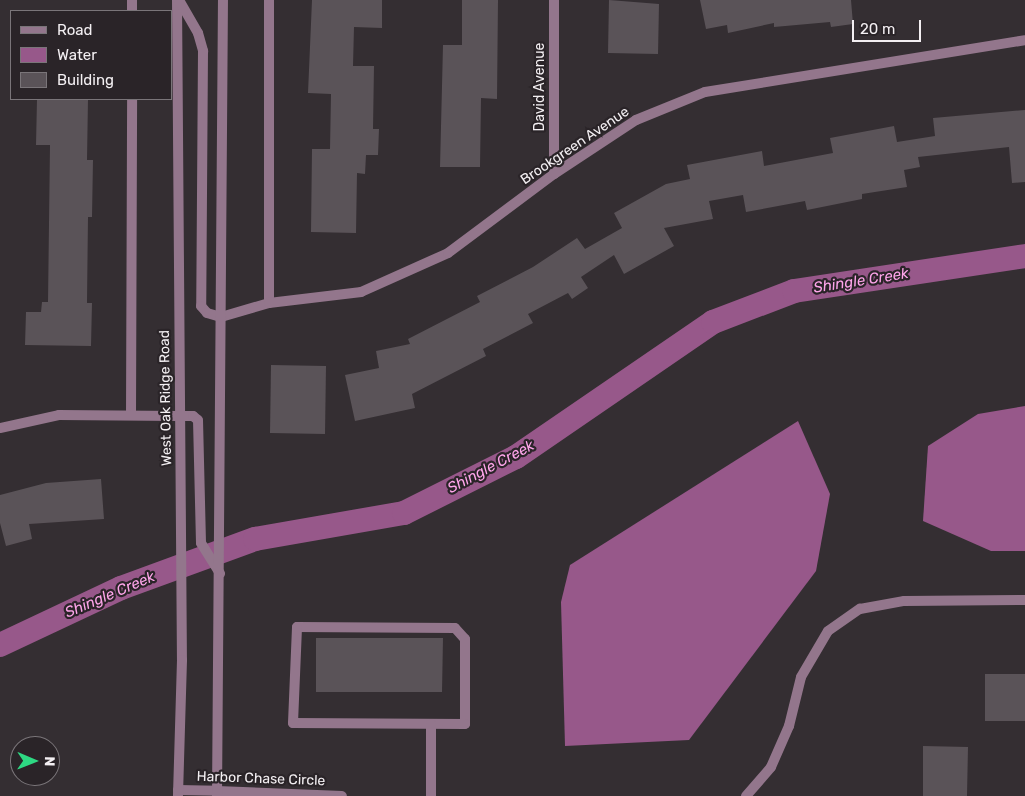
<!DOCTYPE html>
<style>
body{margin:0}
#map{position:relative;width:1025px;height:796px;overflow:hidden;background:#342e32;font-family:Rubik,sans-serif}
div>[style]{position:absolute}
.water>*{inset:0;background:#97588a}
.canal>*{height:24px;margin:-12px;padding:0 12px;transform-origin:12px;border-radius:12px;background:#97588a}
.building>*{inset:0;background:#5a5358}
.service>*{height:10px;margin:-5px;padding:0 5px;transform-origin:5px;border-radius:5px;background:#93768c}
.minor>*{height:10px;margin:-5px;padding:0 5px;transform-origin:5px;border-radius:5px;background:#93768c}
.tertiary>*{height:10px;margin:-5px;padding:0 5px;transform-origin:5px;border-radius:5px;background:#93768c}
span{translate:-50% -50%;white-space:nowrap;text-align:center;line-height:1.15;-webkit-text-stroke:4.5px #2a2428;paint-order:stroke}
.street-label{font-size:14px;color:#f3eff2}
.water-label{font-size:15px;color:#fea5ea;font-style:italic}
.legend{position:absolute;left:10px;top:10px;width:162px;height:90px;box-sizing:border-box;background:#2a2428;border:1px solid #7a7579;margin:0;padding:6px 9px;list-style:none;font-size:15px;color:#f3eff2}
.legend li{display:flex;align-items:center;gap:10px;height:25px}
.legend b{width:25px;border:1px solid #7a7579}
.north{position:absolute;left:10px;top:736px;width:50px;height:50px;box-sizing:border-box;background:#2a2428;border:1px solid #7a7579;border-radius:50%;rotate:91deg;font-size:14px;font-weight:700;line-height:20px;text-align:center;color:#f3eff2}
.north::after{content:'';display:block;margin:auto;width:18px;height:22px;background:#2ed883;clip-path:polygon(50% 0,100% 100%,50% 72%,0 100%)}
.scale{position:absolute;left:852px;top:20px;width:69px;height:22px;box-sizing:border-box;border:2px solid #f3eff2;border-top:0;padding-left:6px;font-size:15px;line-height:18px;white-space:nowrap;color:#f3eff2;-webkit-text-stroke:4px #2a2428;paint-order:stroke}
</style>
<div id="map">
<div class="water">
<i style="clip-path:polygon(1025px 406px,1025px 551px,991px 551px,923px 521px,928px 446px,978px 414px)"></i>
<i style="clip-path:polygon(798px 421px,830px 494px,816px 571px,689px 740px,565px 746px,561px 602px,570px 565px)"></i>
</div>
<div class="canal">
<i style="left:0;top:645px;width:134px;rotate:-25.2deg"></i>
<i style="left:121px;top:588px;width:143px;rotate:-20.1deg"></i>
<i style="left:255px;top:539px;width:151px;rotate:-9.9deg"></i>
<i style="left:404px;top:513px;width:125px;rotate:-26.6deg"></i>
<i style="left:516px;top:457px;width:239px;rotate:-34.4deg"></i>
<i style="left:713px;top:322px;width:87px;rotate:-20.9deg"></i>
<i style="left:794px;top:291px;width:234px;rotate:-8.6deg"></i>
</div>
<div class="building">
<i style="clip-path:polygon(312px 0,382px 0,382px 28px,354px 27px,353px 66px,374px 66px,373px 129px,379px 129px,378px 155px,366px 155px,365px 174px,357px 173px,356px 233px,311px 232px,312px 149px,330px 149px,331px 94px,308px 93px)"></i>
<i style="clip-path:polygon(462px 0,498px 0,497px 99px,481px 98px,480px 167px,440px 167px,443px 45px,462px 45px)"></i>
<i style="clip-path:polygon(609px 0,659px 4px,658px 54px,608px 53px)"></i>
<i style="clip-path:polygon(700px 0,851px 0,853px 24px,831px 27px,830px 22px,774px 27px,774px 23px,728px 33px,727px 25px,706px 29px)"></i>
<i style="clip-path:polygon(37px 99px,88px 99px,87px 160px,93px 160px,92px 217px,88px 217px,87px 303px,92px 303px,91px 346px,25px 345px,26px 312px,41px 312px,42px 302px,48px 302px,50px 145px,36px 145px)"></i>
<i style="clip-path:polygon(1025px 110px,1025px 182px,1012px 183px,1009px 147px,918px 157px,920px 167px,904px 170px,907px 187px,862px 194px,862px 199px,807px 210px,805px 201px,746px 212px,743px 195px,709px 201px,713px 219px,664px 228px,674px 246px,624px 274px,614px 255px,581px 277px,588px 288px,572px 299px,568px 293px,528px 314px,533px 323px,483px 349px,486px 356px,412px 394px,415px 408px,355px 421px,345px 375px,379px 368px,376px 351px,410px 344px,408px 339px,480px 302px,477px 296px,533px 267px,577px 238px,585px 249px,622px 228px,614px 213px,666px 184px,690px 179px,687px 165px,762px 151px,764px 166px,833px 153px,830px 138px,894px 126px,897px 142px,935px 136px,933px 118px)"></i>
<i style="clip-path:polygon(271px 365px,326px 366px,325px 434px,270px 433px)"></i>
<i style="clip-path:polygon(101px 479px,104px 519px,29px 524px,32px 539px,6px 546px,0 523px,0 495px,46px 483px)"></i>
<i style="clip-path:polygon(316px 638px,443px 638px,442px 692px,316px 692px)"></i>
<i style="clip-path:polygon(985px 674px,1025px 674px,1025px 721px,985px 721px)"></i>
<i style="clip-path:polygon(923px 746px,968px 747px,967px 796px,923px 796px)"></i>
</div>
<div class="service">
<i style="left:297px;top:627px;width:158px;rotate:0.4deg"></i>
<i style="left:455px;top:628px;width:15px;rotate:48deg"></i>
<i style="left:465px;top:639px;width:85px;rotate:90deg"></i>
<i style="left:465px;top:724px;width:172px;rotate:-179.7deg"></i>
<i style="left:293px;top:723px;width:96px;rotate:-87.6deg"></i>
<i style="left:431px;top:724px;width:72px;rotate:90deg"></i>
<i style="left:178px;top:790px;width:39px;rotate:1deg"></i>
</div>
<div class="minor">
<i style="left:132px;top:11px;width:11px;rotate:-90deg"></i>
<i style="left:554px;top:174px;width:174px;rotate:-90deg"></i>
<i style="left:269px;top:303px;width:303px;rotate:-90deg"></i>
<i style="left:221px;top:317px;width:50px;rotate:-16.3deg"></i>
<i style="left:269px;top:303px;width:93px;rotate:-6.8deg"></i>
<i style="left:361px;top:292px;width:95px;rotate:-24.1deg"></i>
<i style="left:448px;top:253px;width:132px;rotate:-36.7deg"></i>
<i style="left:554px;top:174px;width:98px;rotate:-33.4deg"></i>
<i style="left:636px;top:120px;width:74px;rotate:-22.1deg"></i>
<i style="left:705px;top:92px;width:324px;rotate:-9.2deg"></i>
<i style="left:131px;top:415px;width:316px;rotate:-89.8deg"></i>
<i style="left:0;top:428px;width:60px;rotate:-12.4deg"></i>
<i style="left:59px;top:415px;width:119px;rotate:0.5deg"></i>
<i style="left:217px;top:791px;width:125px;rotate:2.3deg"></i>
<i style="left:746px;top:796px;width:38px;rotate:-49deg"></i>
<i style="left:771px;top:767px;width:45px;rotate:-66.3deg"></i>
<i style="left:789px;top:726px;width:50px;rotate:-76.2deg"></i>
<i style="left:801px;top:677px;width:53px;rotate:-59.6deg"></i>
<i style="left:828px;top:631px;width:39px;rotate:-35deg"></i>
<i style="left:860px;top:609px;width:45px;rotate:-10.3deg"></i>
<i style="left:904px;top:601px;width:121px;rotate:-0.5deg"></i>
</div>
<div class="tertiary">
<i style="left:177px;top:0;width:660px;rotate:89.57deg"></i>
<i style="left:182px;top:660px;width:136px;rotate:91.7deg"></i>
<i style="left:179px;top:0;width:38px;rotate:60deg"></i>
<i style="left:198px;top:33px;width:19px;rotate:74deg"></i>
<i style="left:203px;top:51px;width:255px;rotate:90.4deg"></i>
<i style="left:201px;top:306px;width:9px;rotate:49deg"></i>
<i style="left:207px;top:313px;width:15px;rotate:16deg"></i>
<i style="left:178px;top:416px;width:15px"></i>
<i style="left:193px;top:416px;width:6px;rotate:39deg"></i>
<i style="left:198px;top:420px;width:123px;rotate:88.6deg"></i>
<i style="left:201px;top:543px;width:36px;rotate:58deg"></i>
<i style="left:217px;top:796px;width:796px;rotate:-89.57deg"></i>
</div>
<div class="street-label">
<span style="left:540px;top:87px;rotate:-90deg">David Avenue</span>
<span style="left:575px;top:146px;rotate:-34deg">Brookgreen Avenue</span>
<span style="left:166px;top:398px;rotate:-91deg">West Oak Ridge Road</span>
<span style="left:261px;top:779px;rotate:2deg">Harbor Chase Circle</span>
</div>
<div class="water-label">
<span style="left:861px;top:281px;rotate:-9deg">Shingle Creek</span>
<span style="left:491px;top:467px;rotate:-28deg">Shingle Creek</span>
<span style="left:110px;top:595px;rotate:-23deg">Shingle Creek</span>
</div>
<ul class="legend">
<li><b style="height:6px;background:#93768c"></b>Road</li>
<li><b style="height:14px;background:#97588a"></b>Water</li>
<li><b style="height:14px;background:#5a5358"></b>Building</li>
</ul>
<div class="north">N</div>
<div class="scale">20 m</div>
</div>
